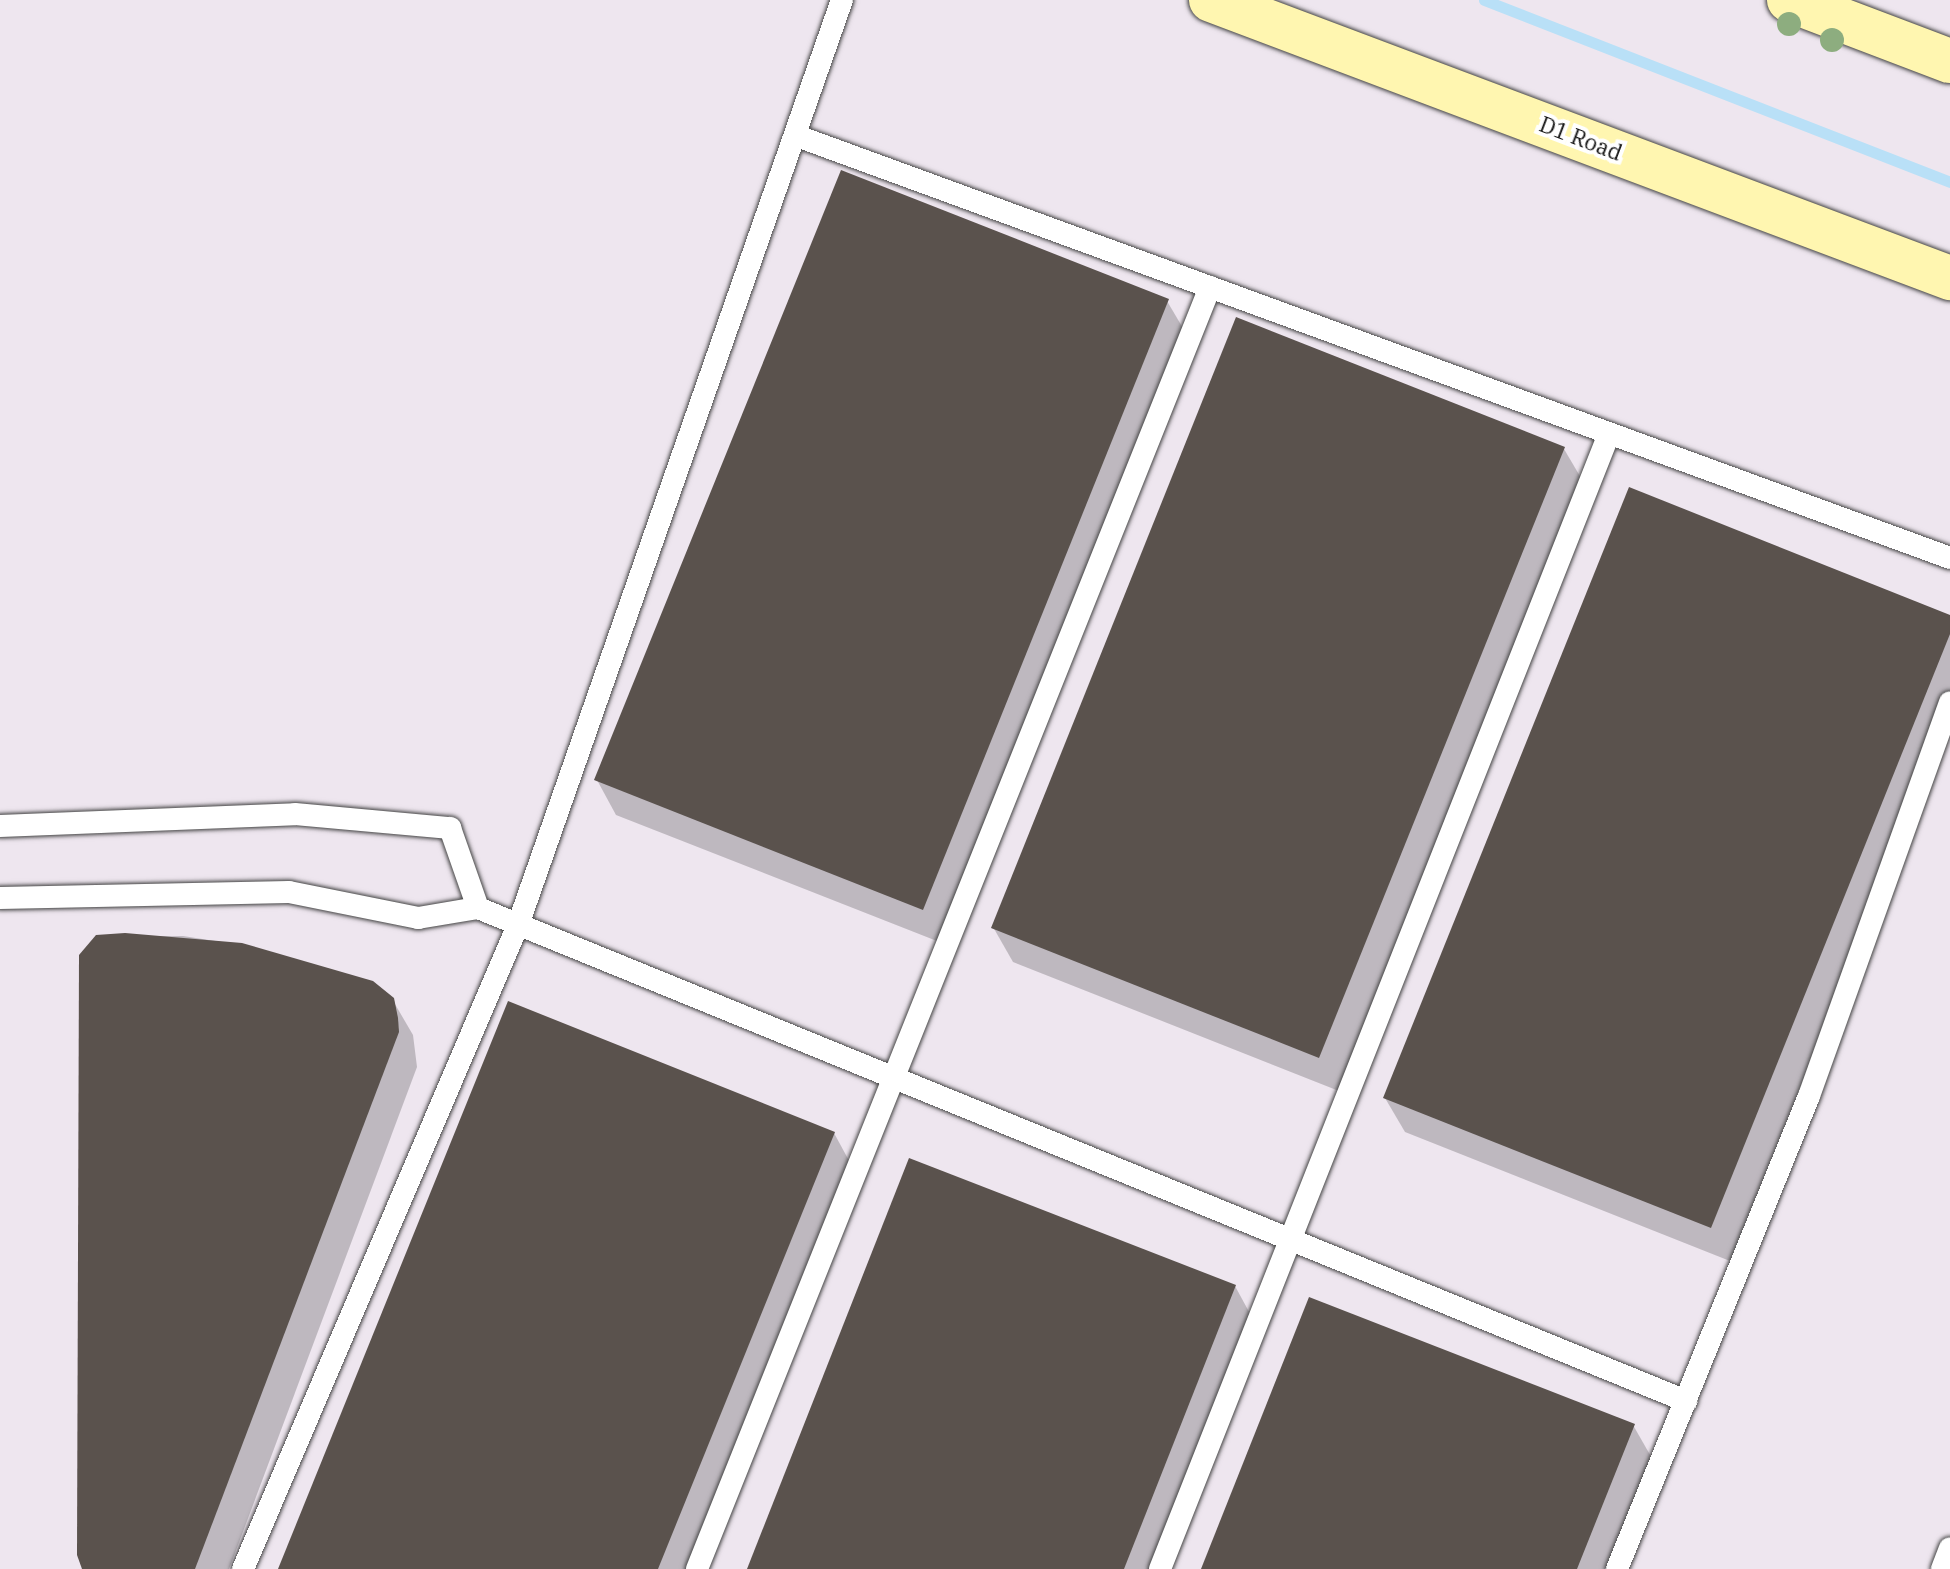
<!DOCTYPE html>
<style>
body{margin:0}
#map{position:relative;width:1950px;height:1569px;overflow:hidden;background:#fffdf5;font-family:"IBM Plex Serif",serif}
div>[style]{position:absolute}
.industrial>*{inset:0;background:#eee6ef}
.shadow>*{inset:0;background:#0003}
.stream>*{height:11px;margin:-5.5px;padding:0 5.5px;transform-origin:5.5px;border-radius:5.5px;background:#b9e0f7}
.building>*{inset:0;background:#5a524d}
.roads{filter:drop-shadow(0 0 2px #444) drop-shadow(0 0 2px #444)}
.lane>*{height:22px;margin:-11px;padding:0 11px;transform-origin:11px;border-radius:11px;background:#fff}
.secondary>*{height:44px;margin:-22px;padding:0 22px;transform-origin:22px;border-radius:22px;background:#fff6b0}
.trees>*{width:24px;height:24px;margin:-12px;border-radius:50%;background:#8dad7f}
span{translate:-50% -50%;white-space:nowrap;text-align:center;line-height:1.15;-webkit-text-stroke:8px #fff;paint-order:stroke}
.street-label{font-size:22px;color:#111}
</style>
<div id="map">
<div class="industrial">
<i style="clip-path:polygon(0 0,1950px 0,1950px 1569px,0 1569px)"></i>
</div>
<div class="shadow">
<i style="clip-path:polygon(1167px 301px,1187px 335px,942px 943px,616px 815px,597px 780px)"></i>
<i style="clip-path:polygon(1564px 449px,1584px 483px,1339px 1091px,1013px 962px,993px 927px)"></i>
<i style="clip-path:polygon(1950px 617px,1950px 716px,1730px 1261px,1405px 1132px,1385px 1098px)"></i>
<i style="clip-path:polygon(183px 936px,241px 945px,392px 999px,413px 1035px,417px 1067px,229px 1569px,84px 1569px,97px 937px)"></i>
<i style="clip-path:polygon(834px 1133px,853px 1168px,691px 1569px,280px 1569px)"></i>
<i style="clip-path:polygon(1235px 1286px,1254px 1321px,1157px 1569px,750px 1569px)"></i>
<i style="clip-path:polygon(1633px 1425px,1653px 1460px,1610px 1569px,1203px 1569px)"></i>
</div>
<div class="stream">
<i style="left:1484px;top:0;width:500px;rotate:21.33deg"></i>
</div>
<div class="building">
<i style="clip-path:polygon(841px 170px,1169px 299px,923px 910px,594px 780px)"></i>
<i style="clip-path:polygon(1236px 317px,1565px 447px,1319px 1058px,991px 928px)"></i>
<i style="clip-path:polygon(1629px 487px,1950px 615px,1950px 634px,1711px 1228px,1383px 1098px)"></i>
<i style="clip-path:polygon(125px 933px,242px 943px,373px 981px,394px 998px,398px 1018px,399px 1032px,195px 1569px,82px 1569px,77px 1555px,79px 955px,96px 935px)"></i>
<i style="clip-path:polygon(508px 1001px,835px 1132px,658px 1569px,278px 1569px)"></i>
<i style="clip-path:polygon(909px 1158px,1236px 1285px,1124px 1569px,747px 1569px)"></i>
<i style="clip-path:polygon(1309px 1297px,1635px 1424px,1577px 1569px,1201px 1569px)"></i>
</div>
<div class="roads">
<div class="lane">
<i style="left:797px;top:136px;width:1228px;rotate:20.1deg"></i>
<i style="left:0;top:826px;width:295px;rotate:-2.3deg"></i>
<i style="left:295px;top:814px;width:156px;rotate:5.2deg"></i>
<i style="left:450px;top:828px;width:85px;rotate:70.7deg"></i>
<i style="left:0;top:898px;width:289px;rotate:-1.2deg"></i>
<i style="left:289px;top:892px;width:132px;rotate:11.4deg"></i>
<i style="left:418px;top:918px;width:61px;rotate:-9.5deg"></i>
<i style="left:478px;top:908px;width:1305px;rotate:22.2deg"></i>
<i style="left:243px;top:1569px;width:700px;rotate:-66.88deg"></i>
<i style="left:518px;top:925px;width:980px;rotate:-70.7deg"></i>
<i style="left:697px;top:1569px;width:1381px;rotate:-68.19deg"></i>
<i style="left:1160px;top:1569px;width:1221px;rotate:-68.42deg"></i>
<i style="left:1617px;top:1569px;width:510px;rotate:-67.91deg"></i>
<i style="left:1809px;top:1096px;width:418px;rotate:-70.3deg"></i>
<i style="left:1942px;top:1569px;width:22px;rotate:-69deg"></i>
</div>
<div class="secondary">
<i style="left:1211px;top:0;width:790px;rotate:20.62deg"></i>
<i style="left:1789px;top:0;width:172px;rotate:20.8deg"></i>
</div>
</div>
<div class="trees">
<i style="left:1789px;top:24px"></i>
<i style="left:1832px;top:40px"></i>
</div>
<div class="street-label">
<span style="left:1581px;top:138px;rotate:21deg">D1 Road</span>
</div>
</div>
